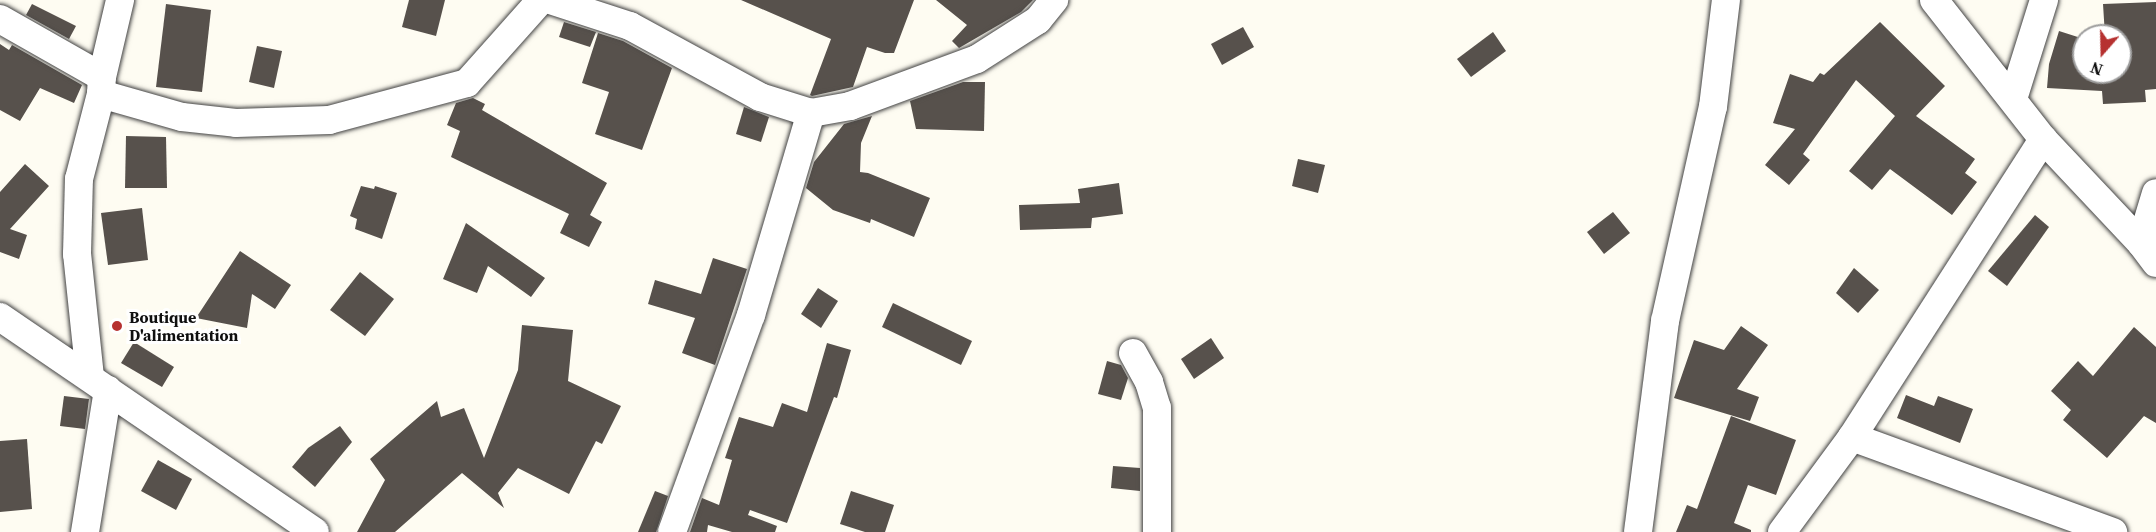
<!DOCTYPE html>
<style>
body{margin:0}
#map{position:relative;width:2156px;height:532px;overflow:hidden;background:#fefcf2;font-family:"Source Serif 4",serif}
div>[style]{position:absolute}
.building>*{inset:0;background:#57514c}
.roads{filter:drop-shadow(0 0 2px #424242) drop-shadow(0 0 2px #424242)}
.street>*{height:28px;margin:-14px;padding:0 14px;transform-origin:14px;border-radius:14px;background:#fff}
.dots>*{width:16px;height:16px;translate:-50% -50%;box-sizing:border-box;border:3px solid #fff;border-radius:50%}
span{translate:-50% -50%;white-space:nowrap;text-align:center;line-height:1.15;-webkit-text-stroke:6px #fff;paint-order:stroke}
.poi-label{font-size:16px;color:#0f0f0f;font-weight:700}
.left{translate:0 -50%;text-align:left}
.north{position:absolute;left:2072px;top:24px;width:60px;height:60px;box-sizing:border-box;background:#fff;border:2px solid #9f9f9f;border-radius:50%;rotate:200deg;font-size:16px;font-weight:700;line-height:24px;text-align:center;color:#0f0f0f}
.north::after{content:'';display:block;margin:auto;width:21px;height:27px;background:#b63130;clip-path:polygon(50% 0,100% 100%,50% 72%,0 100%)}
</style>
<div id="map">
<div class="building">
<i style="clip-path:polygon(409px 0,445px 0,436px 36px,402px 27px)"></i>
<i style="clip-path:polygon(741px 0,914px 0,894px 53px,885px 53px,867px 47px,853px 87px,812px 96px,810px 95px,831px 39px)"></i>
<i style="clip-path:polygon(936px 0,1033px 0,1021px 12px,959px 48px,952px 41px,967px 25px)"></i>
<i style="clip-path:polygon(2156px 2px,2156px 89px,2145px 90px,2146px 102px,2103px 104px,2102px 91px,2047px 88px,2049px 64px,2059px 31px,2084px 39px,2084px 72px,2120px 72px,2120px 36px,2105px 36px,2103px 4px)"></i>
<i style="clip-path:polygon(32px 4px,76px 26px,69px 39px,26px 15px)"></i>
<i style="clip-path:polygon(166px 4px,211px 10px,202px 92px,156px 87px)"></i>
<i style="clip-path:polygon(564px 22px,596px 32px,590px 47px,559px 37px)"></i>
<i style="clip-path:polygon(1880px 22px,1945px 86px,1916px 116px,1975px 159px,1965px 173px,1977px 182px,1952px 215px,1890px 169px,1872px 190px,1849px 171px,1895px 116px,1856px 80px,1803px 154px,1810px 160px,1789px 185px,1765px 165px,1795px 129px,1773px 123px,1790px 74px,1813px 82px,1820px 73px,1824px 75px)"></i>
<i style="clip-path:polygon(1243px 27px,1254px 47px,1222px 65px,1211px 44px)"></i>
<i style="clip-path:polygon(1493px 32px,1506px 51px,1471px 77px,1457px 59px)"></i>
<i style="clip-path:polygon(598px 33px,623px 41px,672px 68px,642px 150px,595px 134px,609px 92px,582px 83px)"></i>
<i style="clip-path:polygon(0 44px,9px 50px,12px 45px,82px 85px,74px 103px,40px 88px,20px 121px,0 110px)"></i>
<i style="clip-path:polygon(257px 46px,282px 51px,274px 88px,249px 82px)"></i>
<i style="clip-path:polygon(963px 82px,985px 82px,984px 131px,916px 129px,910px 101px)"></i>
<i style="clip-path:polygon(473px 98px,485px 104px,482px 110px,607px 183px,590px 215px,602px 222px,589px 247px,560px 233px,569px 214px,451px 157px,460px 131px,447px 125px,456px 103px)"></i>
<i style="clip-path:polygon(744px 107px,769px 117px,761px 142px,736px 134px)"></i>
<i style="clip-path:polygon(872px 116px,861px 143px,860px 172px,868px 173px,930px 198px,914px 237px,871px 219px,870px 223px,833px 210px,806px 188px,814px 162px,844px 124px)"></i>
<i style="clip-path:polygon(126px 136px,166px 137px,167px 188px,125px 188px)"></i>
<i style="clip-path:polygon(1298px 159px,1325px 165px,1318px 193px,1292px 186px)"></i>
<i style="clip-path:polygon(25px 164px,49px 186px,10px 229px,27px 235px,19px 259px,0 252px,0 192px)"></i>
<i style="clip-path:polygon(1119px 183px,1123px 214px,1092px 218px,1091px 228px,1020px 230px,1019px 205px,1080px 203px,1078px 189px)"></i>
<i style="clip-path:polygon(361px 186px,374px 189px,375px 186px,397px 193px,382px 239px,355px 229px,357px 219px,350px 216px)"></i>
<i style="clip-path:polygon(142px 208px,148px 260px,108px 265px,101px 213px)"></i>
<i style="clip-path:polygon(1613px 212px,1630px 233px,1604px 254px,1587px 232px)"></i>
<i style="clip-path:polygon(2035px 215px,2049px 227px,2007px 286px,1988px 271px)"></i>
<i style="clip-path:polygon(466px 223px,545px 278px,531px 297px,488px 266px,477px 293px,443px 279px)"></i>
<i style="clip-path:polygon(240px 251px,291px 285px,275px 309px,252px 294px,247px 328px,196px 318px)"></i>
<i style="clip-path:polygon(713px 258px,747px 269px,715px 365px,682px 353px,695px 318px,648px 304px,655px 280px,701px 294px)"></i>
<i style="clip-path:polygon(1854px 268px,1879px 290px,1858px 313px,1836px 293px)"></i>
<i style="clip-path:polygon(360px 272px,394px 299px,365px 336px,330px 310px)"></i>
<i style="clip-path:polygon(818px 288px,838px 301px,821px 328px,801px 314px)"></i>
<i style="clip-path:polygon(893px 303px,972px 341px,961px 365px,882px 327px)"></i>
<i style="clip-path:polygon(522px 325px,573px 330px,568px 381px,621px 406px,602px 444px,596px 441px,569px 494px,518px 468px,498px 493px,504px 508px,462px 473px,395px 532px,357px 532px,385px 480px,370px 459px,437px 401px,441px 417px,464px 408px,484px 458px,518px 370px)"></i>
<i style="clip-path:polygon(1741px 326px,1768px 345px,1737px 389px,1759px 397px,1750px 421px,1674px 398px,1694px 340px,1724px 350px)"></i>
<i style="clip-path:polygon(2134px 327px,2156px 347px,2156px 423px,2144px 416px,2107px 458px,2063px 420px,2071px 410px,2051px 391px,2078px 361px,2093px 376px)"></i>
<i style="clip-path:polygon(1211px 338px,1224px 358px,1194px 379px,1181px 359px)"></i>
<i style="clip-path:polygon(134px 342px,174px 367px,162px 387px,121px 363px)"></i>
<i style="clip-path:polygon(827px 343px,851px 350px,837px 398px,834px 397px,787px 523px,750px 510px,748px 515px,777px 526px,775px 532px,732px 532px,708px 525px,707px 532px,690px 532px,702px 498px,719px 505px,732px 460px,725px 458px,739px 417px,773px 427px,782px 403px,807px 412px)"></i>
<i style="clip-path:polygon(1107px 361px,1121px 365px,1128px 378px,1121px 400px,1098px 394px)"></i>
<i style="clip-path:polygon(1906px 395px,1934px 406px,1938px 396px,1973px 409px,1960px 443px,1897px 418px)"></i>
<i style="clip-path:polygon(64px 396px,89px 399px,85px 429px,60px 426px)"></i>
<i style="clip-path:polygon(1731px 416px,1796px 440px,1776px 495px,1748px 485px,1734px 523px,1751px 530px,1751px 532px,1676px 532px,1687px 505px,1697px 509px)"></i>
<i style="clip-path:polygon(340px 426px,352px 442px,315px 487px,292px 467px,308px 448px)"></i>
<i style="clip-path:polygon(27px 439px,32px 509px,0 512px,0 441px)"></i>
<i style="clip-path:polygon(158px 460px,192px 479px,176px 510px,141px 491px)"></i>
<i style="clip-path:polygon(1113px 466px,1140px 468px,1140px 491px,1111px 488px)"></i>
<i style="clip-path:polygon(655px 491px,668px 496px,656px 532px,638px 532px)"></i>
<i style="clip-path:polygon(851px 491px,894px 505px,885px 532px,865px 532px,840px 524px)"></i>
</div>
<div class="roads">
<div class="street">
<i style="left:550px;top:0;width:84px;rotate:18deg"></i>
<i style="left:630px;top:26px;width:148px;rotate:28.6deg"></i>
<i style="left:760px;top:97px;width:53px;rotate:17.4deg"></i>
<i style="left:811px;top:113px;width:40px;rotate:-10deg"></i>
<i style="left:850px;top:106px;width:135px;rotate:-20.3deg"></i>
<i style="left:977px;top:59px;width:72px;rotate:-32.6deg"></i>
<i style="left:1038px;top:20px;width:26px;rotate:-51deg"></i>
<i style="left:1934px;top:0;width:177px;rotate:51.9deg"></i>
<i style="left:2043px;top:139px;width:143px;rotate:46.7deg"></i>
<i style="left:2141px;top:243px;width:25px;rotate:53deg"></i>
<i style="left:0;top:19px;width:117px;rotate:29.6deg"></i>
<i style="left:101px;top:94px;width:84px;rotate:15.9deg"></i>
<i style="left:182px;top:117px;width:54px;rotate:6.3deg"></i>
<i style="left:236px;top:123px;width:93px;rotate:-1.8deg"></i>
<i style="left:329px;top:120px;width:143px;rotate:-15deg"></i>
<i style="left:467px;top:83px;width:111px;rotate:-48.3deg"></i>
<i style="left:2013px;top:99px;width:104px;rotate:-72.6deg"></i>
<i style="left:2141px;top:243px;width:52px;rotate:-73.3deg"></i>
<i style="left:0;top:317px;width:381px;rotate:34.3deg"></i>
<i style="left:1133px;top:353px;width:33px;rotate:61deg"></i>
<i style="left:1149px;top:382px;width:27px;rotate:73deg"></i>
<i style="left:1157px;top:408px;width:124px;rotate:90deg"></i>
<i style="left:90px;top:377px;width:124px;rotate:-96deg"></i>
<i style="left:77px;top:254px;width:75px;rotate:-88.5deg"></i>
<i style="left:79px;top:179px;width:88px;rotate:-75.5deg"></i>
<i style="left:101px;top:94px;width:17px;rotate:-87deg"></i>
<i style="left:102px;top:77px;width:79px;rotate:-76.8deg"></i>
<i style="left:1852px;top:437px;width:278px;rotate:20deg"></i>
<i style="left:85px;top:532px;width:144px;rotate:-80.8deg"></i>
<i style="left:672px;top:532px;width:231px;rotate:-70deg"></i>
<i style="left:751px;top:315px;width:211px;rotate:-73.5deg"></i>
<i style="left:1638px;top:532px;width:213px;rotate:-82.7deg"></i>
<i style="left:1665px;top:321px;width:219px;rotate:-77.4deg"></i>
<i style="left:1713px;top:107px;width:108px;rotate:-83.1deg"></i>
<i style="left:1782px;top:532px;width:118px;rotate:-53.6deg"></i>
<i style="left:1852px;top:437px;width:354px;rotate:-57.3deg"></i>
</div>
</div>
<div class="dots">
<i style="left:117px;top:326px;background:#b63130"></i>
</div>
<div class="poi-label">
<span class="left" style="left:129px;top:326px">Boutique<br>D'alimentation</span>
</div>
<div class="north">N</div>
</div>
